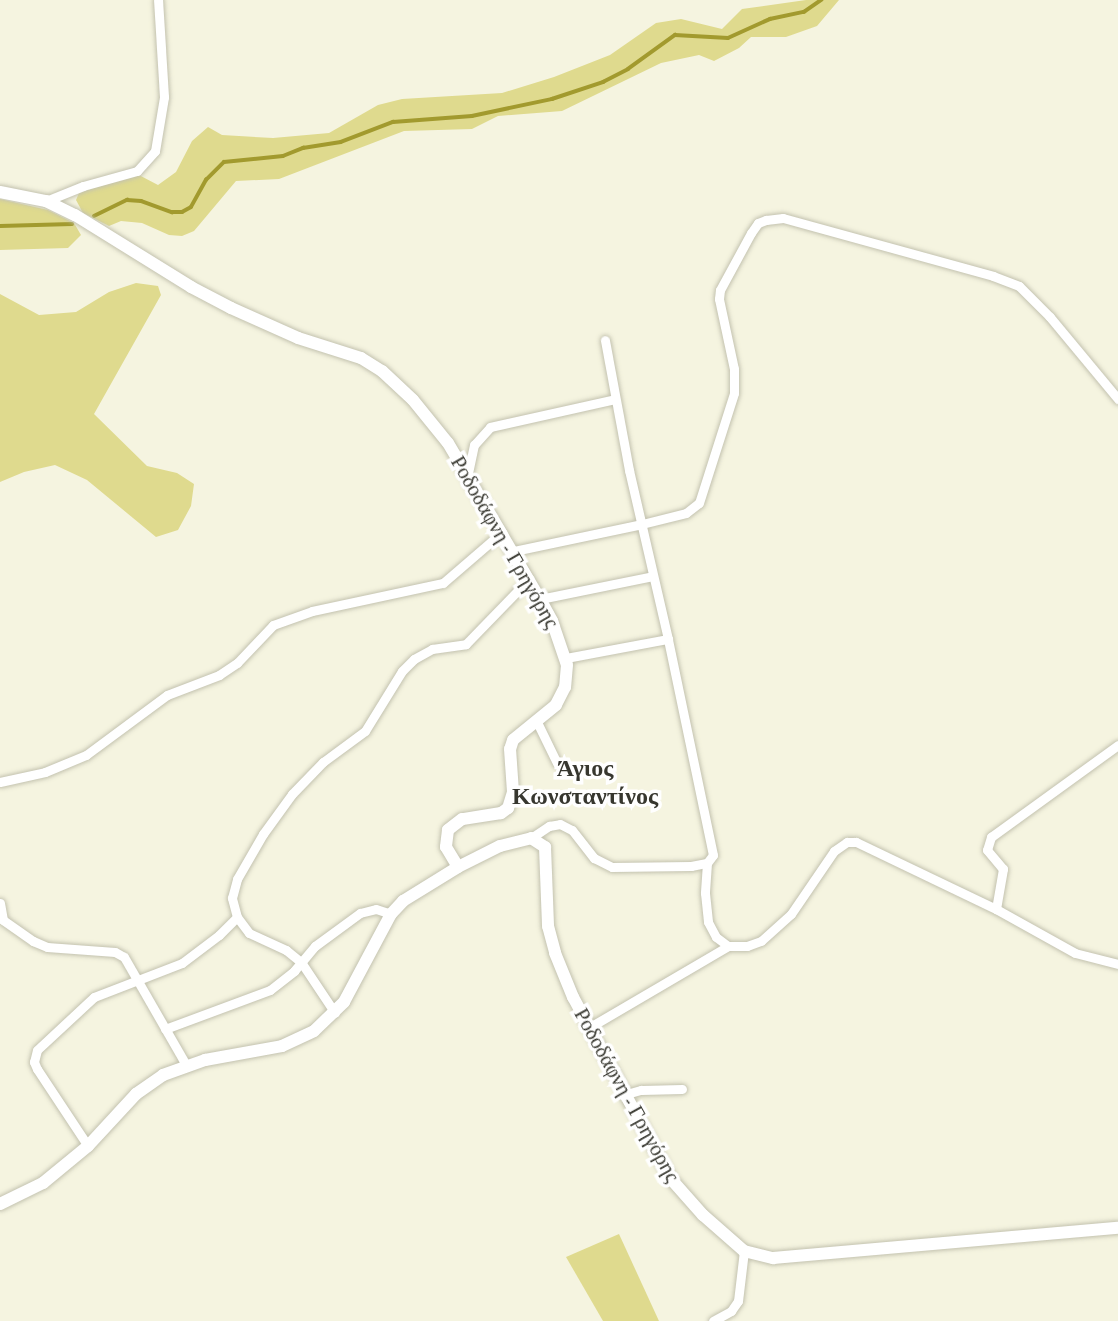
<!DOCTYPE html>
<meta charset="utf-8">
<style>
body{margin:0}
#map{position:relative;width:1118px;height:1321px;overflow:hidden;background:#f5f4e0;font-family:"Crimson Pro",serif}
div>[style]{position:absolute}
.green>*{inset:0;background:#dfda8e}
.stream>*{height:3.5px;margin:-1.75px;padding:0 1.75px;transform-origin:1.75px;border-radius:1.75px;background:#a29a2e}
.roads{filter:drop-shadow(0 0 2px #c3c2af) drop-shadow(0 0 2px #c3c2af)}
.street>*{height:9px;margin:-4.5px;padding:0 4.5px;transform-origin:4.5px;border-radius:4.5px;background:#fff}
.secondary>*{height:12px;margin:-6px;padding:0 6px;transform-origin:6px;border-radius:6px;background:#fff}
span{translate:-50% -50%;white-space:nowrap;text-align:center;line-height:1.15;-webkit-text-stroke:7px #fff;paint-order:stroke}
.street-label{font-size:21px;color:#37372f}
.quarter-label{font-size:24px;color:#37372f;font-weight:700}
</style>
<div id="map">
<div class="green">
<i style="clip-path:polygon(806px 0,839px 0,817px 26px,786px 37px,751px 37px,739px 48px,714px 61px,699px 55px,661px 63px,562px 111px,498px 116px,472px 129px,404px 131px,279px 179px,236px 181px,194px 231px,182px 236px,169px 235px,142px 223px,121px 221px,109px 226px,83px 213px,76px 200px,79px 193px,137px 174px,158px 185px,176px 172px,192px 141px,208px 127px,222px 135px,273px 138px,329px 133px,378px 105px,402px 99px,502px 93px,554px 77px,610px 55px,656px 23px,681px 19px,722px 29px,742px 9px)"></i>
<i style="clip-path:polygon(0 199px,48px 210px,74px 223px,81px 235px,68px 248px,0 250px)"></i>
<i style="clip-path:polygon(136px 283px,158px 286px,161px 295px,94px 414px,147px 466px,177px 473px,194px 484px,191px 506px,178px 530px,156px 537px,87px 480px,55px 465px,24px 472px,0 482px,0 294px,39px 315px,76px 312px,109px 292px)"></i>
<i style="clip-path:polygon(619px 1234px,659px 1321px,603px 1321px,566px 1257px)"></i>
</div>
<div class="stream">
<i style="left:94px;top:216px;width:37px;rotate:-26deg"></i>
<i style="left:127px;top:200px;width:14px;rotate:4deg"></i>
<i style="left:141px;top:201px;width:33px;rotate:20deg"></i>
<i style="left:172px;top:212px;width:10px"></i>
<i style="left:182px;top:212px;width:10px;rotate:-29deg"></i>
<i style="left:191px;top:207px;width:31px;rotate:-61deg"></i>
<i style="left:206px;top:180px;width:25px;rotate:-45deg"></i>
<i style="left:224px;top:162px;width:59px;rotate:-5.8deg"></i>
<i style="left:283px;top:156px;width:22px;rotate:-22deg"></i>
<i style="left:303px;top:148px;width:38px;rotate:-9deg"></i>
<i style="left:341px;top:142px;width:56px;rotate:-21deg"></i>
<i style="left:393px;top:122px;width:79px;rotate:-4.3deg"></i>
<i style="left:472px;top:116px;width:82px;rotate:-12deg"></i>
<i style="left:552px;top:99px;width:54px;rotate:-18.4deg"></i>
<i style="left:603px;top:82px;width:28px;rotate:-27deg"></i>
<i style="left:628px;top:69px;width:58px;rotate:-35.9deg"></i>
<i style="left:675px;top:35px;width:53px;rotate:3.2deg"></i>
<i style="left:728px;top:38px;width:46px;rotate:-24.3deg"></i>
<i style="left:770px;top:19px;width:35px;rotate:-12deg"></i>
<i style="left:804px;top:12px;width:21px;rotate:-35deg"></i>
<i style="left:0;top:226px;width:72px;rotate:-1.6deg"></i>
</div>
<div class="roads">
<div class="street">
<i style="left:46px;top:201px;width:40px;rotate:-22deg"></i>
<i style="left:83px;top:186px;width:56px;rotate:-15.5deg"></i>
<i style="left:137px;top:171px;width:27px;rotate:-48deg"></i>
<i style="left:155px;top:151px;width:55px;rotate:-80.5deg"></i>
<i style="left:164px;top:97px;width:97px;rotate:-93.5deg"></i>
<i style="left:468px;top:473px;width:29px;rotate:-78deg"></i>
<i style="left:474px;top:445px;width:24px;rotate:-48deg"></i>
<i style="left:490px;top:427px;width:128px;rotate:-12.6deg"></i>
<i style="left:514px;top:551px;width:131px;rotate:-11.9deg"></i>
<i style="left:642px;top:524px;width:45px;rotate:-14deg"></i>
<i style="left:686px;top:513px;width:16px;rotate:-38deg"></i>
<i style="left:699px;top:503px;width:115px;rotate:-72.3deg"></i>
<i style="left:734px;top:393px;width:24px;rotate:-90deg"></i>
<i style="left:734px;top:369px;width:72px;rotate:-102.1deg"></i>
<i style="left:719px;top:299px;width:9px;rotate:-84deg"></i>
<i style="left:720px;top:290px;width:65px;rotate:-61.5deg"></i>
<i style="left:751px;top:233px;width:12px;rotate:-55deg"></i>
<i style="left:758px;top:223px;width:9px;rotate:-21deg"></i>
<i style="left:766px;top:220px;width:17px;rotate:-7deg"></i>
<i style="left:783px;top:218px;width:218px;rotate:15.4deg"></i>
<i style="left:993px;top:276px;width:28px;rotate:21deg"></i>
<i style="left:1019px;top:286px;width:44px;rotate:45deg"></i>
<i style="left:1050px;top:317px;width:107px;rotate:50.3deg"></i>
<i style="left:540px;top:599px;width:115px;rotate:-11.5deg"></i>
<i style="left:566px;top:658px;width:104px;rotate:-10.6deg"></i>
<i style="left:668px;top:639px;width:173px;rotate:-103deg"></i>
<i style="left:629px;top:470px;width:132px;rotate:-100.5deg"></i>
<i style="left:536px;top:720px;width:48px;rotate:64deg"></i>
<i style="left:0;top:782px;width:46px;rotate:-12.5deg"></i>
<i style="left:45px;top:772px;width:44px;rotate:-22.5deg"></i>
<i style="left:86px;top:755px;width:101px;rotate:-36.5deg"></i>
<i style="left:167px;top:695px;width:56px;rotate:-21deg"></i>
<i style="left:219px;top:675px;width:22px;rotate:-34deg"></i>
<i style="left:237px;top:663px;width:52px;rotate:-46.5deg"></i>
<i style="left:273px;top:625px;width:41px;rotate:-19.7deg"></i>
<i style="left:312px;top:611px;width:134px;rotate:-12.1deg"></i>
<i style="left:443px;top:583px;width:78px;rotate:-40.8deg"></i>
<i style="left:531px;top:838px;width:22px;rotate:-34deg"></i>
<i style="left:549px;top:826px;width:11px;rotate:-10deg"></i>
<i style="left:560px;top:824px;width:13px;rotate:27deg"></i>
<i style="left:572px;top:830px;width:36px;rotate:52deg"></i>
<i style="left:594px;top:858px;width:20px;rotate:27deg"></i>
<i style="left:612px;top:867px;width:79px;rotate:-0.7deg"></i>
<i style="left:691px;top:866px;width:16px;rotate:-11deg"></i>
<i style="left:707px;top:863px;width:10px;rotate:-53deg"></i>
<i style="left:713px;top:855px;width:221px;rotate:-101.8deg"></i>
<i style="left:707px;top:863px;width:30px;rotate:94deg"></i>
<i style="left:705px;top:893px;width:29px;rotate:84deg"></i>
<i style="left:708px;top:922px;width:17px;rotate:62deg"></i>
<i style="left:716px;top:937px;width:15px;rotate:37deg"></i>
<i style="left:728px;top:946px;width:19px"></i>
<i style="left:747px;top:946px;width:15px;rotate:-20deg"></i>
<i style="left:761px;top:941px;width:40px;rotate:-42deg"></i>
<i style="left:791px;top:914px;width:76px;rotate:-55.7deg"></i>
<i style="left:834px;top:851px;width:16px;rotate:-35deg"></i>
<i style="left:847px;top:842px;width:9px"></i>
<i style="left:856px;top:842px;width:155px;rotate:25.6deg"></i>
<i style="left:996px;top:909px;width:90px;rotate:29.1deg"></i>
<i style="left:1075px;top:953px;width:44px;rotate:14.3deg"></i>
<i style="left:0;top:903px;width:17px;rotate:80deg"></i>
<i style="left:3px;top:920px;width:37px;rotate:35deg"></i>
<i style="left:33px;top:941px;width:15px;rotate:23deg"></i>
<i style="left:47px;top:947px;width:68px;rotate:4.2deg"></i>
<i style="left:115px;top:952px;width:10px;rotate:29deg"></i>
<i style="left:124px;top:957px;width:125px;rotate:60.1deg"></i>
<i style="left:996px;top:909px;width:41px;rotate:-80.1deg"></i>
<i style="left:1003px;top:869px;width:25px;rotate:-130deg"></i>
<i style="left:987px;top:850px;width:14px;rotate:-73deg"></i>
<i style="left:991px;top:837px;width:157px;rotate:-35.9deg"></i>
<i style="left:237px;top:917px;width:20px;rotate:53deg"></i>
<i style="left:249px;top:933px;width:41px;rotate:24.7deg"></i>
<i style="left:286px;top:950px;width:19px;rotate:39deg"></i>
<i style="left:301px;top:962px;width:61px;rotate:56.3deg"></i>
<i style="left:590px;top:1027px;width:160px;rotate:-30.4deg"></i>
<i style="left:165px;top:1029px;width:112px;rotate:-20.4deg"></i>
<i style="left:270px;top:990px;width:31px;rotate:-38deg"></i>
<i style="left:294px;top:971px;width:33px;rotate:-50deg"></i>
<i style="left:315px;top:946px;width:56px;rotate:-36.3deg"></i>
<i style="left:360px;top:913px;width:16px;rotate:-14deg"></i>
<i style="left:376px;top:909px;width:16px;rotate:18deg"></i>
<i style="left:623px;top:1095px;width:19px;rotate:-16deg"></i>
<i style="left:641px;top:1090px;width:41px;rotate:-1.4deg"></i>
<i style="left:88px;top:1146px;width:92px;rotate:-123.5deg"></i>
<i style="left:37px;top:1069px;width:8px;rotate:-113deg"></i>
<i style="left:34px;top:1062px;width:12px;rotate:-76deg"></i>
<i style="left:37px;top:1050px;width:78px;rotate:-42.9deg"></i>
<i style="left:94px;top:997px;width:94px;rotate:-21.1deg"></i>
<i style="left:182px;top:963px;width:46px;rotate:-37.1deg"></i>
<i style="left:219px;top:935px;width:25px;rotate:-45deg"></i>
<i style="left:237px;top:917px;width:20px;rotate:-105deg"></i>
<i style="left:232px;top:898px;width:20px;rotate:-75deg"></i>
<i style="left:237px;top:879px;width:52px;rotate:-60deg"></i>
<i style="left:263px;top:834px;width:49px;rotate:-54.1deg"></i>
<i style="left:292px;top:794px;width:45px;rotate:-45.9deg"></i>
<i style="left:323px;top:762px;width:52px;rotate:-36.4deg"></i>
<i style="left:365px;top:731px;width:70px;rotate:-58.3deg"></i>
<i style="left:402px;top:671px;width:17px;rotate:-45deg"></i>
<i style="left:414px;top:659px;width:21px;rotate:-29deg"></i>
<i style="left:432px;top:649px;width:34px;rotate:-8deg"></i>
<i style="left:466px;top:644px;width:91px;rotate:-45.9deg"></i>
<i style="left:713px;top:1321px;width:21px;rotate:-29deg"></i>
<i style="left:731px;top:1311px;width:12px;rotate:-55deg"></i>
<i style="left:738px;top:1301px;width:50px;rotate:-83.2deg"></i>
</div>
<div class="secondary">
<i style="left:0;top:192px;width:47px;rotate:11.1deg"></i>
<i style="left:46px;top:201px;width:32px;rotate:26deg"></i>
<i style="left:75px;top:215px;width:137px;rotate:31.8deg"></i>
<i style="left:191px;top:287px;width:45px;rotate:27.7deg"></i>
<i style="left:231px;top:308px;width:73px;rotate:24.1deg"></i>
<i style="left:298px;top:338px;width:66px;rotate:17.6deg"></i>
<i style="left:361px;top:358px;width:25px;rotate:32deg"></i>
<i style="left:382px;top:371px;width:42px;rotate:43.1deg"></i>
<i style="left:413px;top:400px;width:55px;rotate:50.9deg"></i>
<i style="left:448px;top:443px;width:181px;rotate:59.5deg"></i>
<i style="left:540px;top:599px;width:25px;rotate:61deg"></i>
<i style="left:552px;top:621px;width:46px;rotate:71.2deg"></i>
<i style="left:567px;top:665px;width:22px;rotate:95deg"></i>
<i style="left:565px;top:687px;width:20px;rotate:117deg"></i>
<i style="left:556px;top:705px;width:55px;rotate:140.9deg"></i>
<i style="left:513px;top:740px;width:9px;rotate:108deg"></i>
<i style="left:510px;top:749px;width:43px;rotate:86deg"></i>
<i style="left:513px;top:792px;width:17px;rotate:107deg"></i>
<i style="left:508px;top:808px;width:9px;rotate:144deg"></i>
<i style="left:501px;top:813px;width:39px;rotate:171deg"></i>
<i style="left:462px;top:819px;width:18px;rotate:142deg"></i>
<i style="left:448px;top:830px;width:17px;rotate:97deg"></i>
<i style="left:446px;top:847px;width:23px;rotate:59deg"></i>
<i style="left:0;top:1204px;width:48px;rotate:-26deg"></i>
<i style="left:43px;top:1183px;width:58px;rotate:-39.4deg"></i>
<i style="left:88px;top:1146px;width:71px;rotate:-47.3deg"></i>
<i style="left:136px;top:1094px;width:33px;rotate:-35deg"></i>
<i style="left:163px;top:1075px;width:45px;rotate:-19.7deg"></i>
<i style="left:205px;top:1060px;width:78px;rotate:-10.3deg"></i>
<i style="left:282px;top:1046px;width:35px;rotate:-25deg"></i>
<i style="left:314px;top:1031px;width:42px;rotate:-44deg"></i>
<i style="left:344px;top:1002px;width:100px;rotate:-61.9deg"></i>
<i style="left:391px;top:914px;width:18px;rotate:-47deg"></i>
<i style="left:403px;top:901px;width:65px;rotate:-31.7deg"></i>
<i style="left:458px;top:867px;width:47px;rotate:-26.6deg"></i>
<i style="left:500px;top:846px;width:32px;rotate:-14deg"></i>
<i style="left:531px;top:838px;width:17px;rotate:33deg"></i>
<i style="left:545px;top:847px;width:79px;rotate:87.8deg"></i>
<i style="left:548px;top:926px;width:28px;rotate:75deg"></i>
<i style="left:555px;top:953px;width:48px;rotate:67.8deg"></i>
<i style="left:573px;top:997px;width:207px;rotate:61.7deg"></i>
<i style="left:671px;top:1179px;width:48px;rotate:48.4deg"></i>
<i style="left:703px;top:1215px;width:55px;rotate:41.3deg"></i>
<i style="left:744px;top:1251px;width:30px;rotate:14deg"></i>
<i style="left:773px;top:1258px;width:346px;rotate:-5deg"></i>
</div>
</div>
<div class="street-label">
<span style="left:505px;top:542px;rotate:60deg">Ροδοδάφνη - Γρηγόρης</span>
<span style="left:627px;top:1095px;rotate:61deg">Ροδοδάφνη - Γρηγόρης</span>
</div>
<div class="quarter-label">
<span style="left:585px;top:782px">Άγιος<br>Κωνσταντίνος</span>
</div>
</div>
